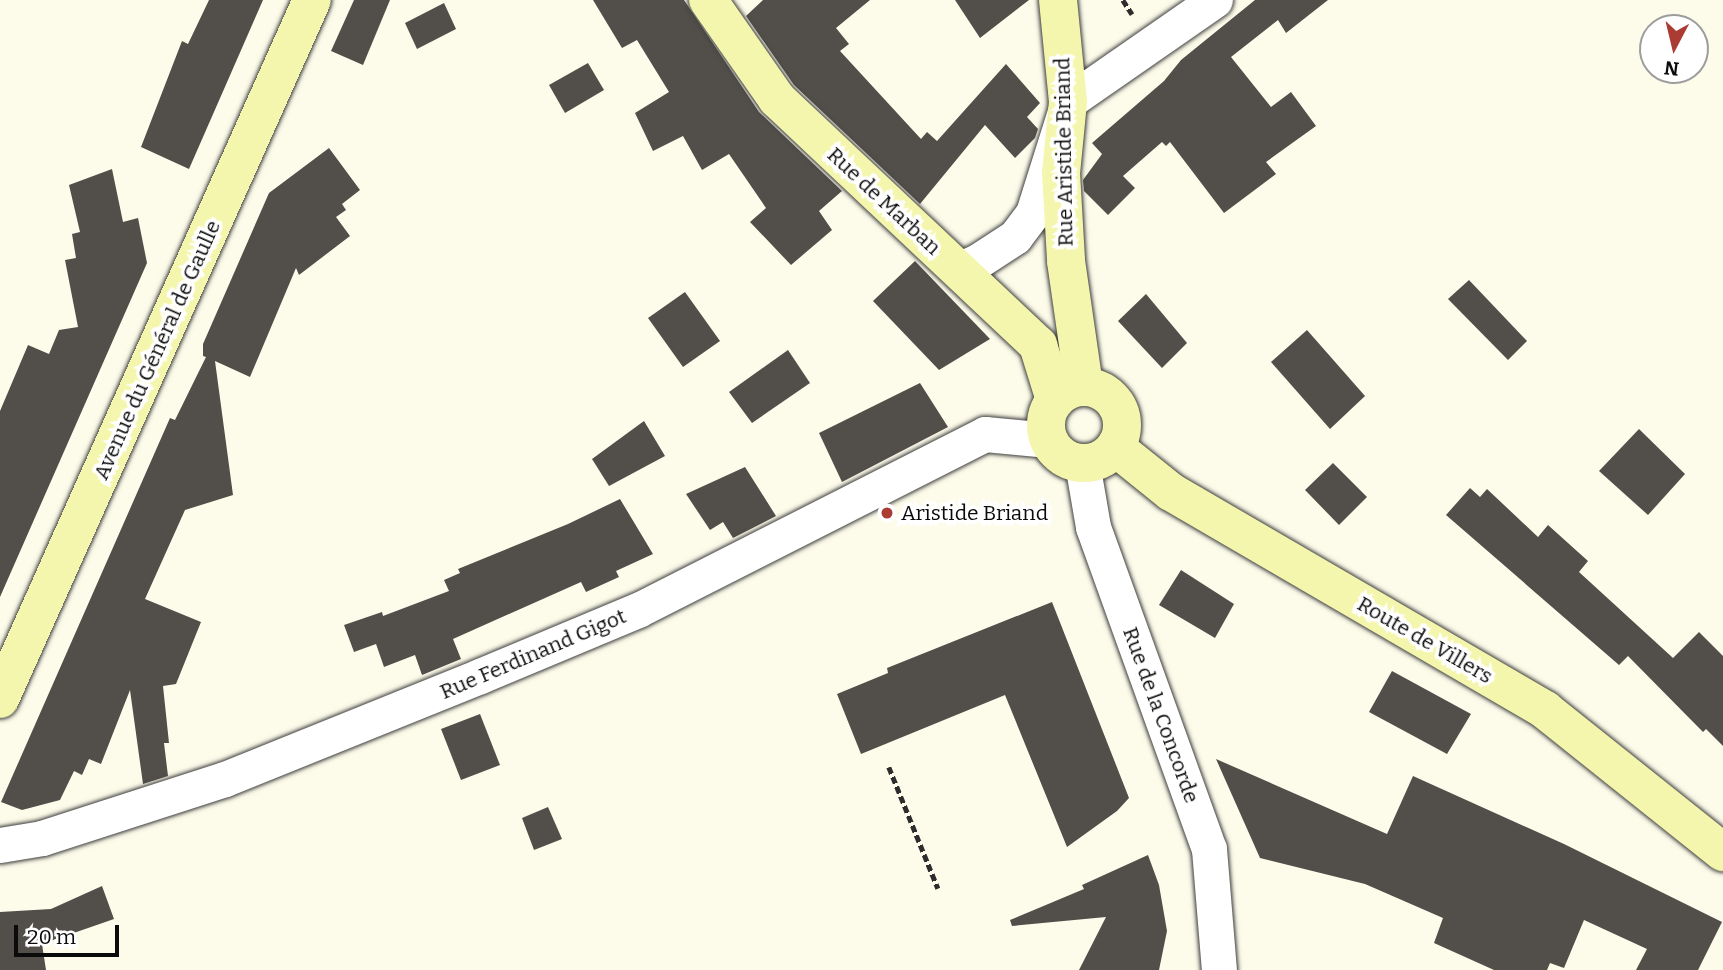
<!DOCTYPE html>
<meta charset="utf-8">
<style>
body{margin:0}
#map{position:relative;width:1723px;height:970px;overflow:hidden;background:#fdfceb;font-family:Bitter,serif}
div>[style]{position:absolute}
.building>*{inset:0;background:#524e49}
.path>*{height:4.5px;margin-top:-2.25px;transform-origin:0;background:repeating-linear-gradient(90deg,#2d2d2d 0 7px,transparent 0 10.5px)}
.roads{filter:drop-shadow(0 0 2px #3e3e3e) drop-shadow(0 0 2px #3e3e3e)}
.street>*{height:35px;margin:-17.5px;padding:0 17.5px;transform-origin:17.5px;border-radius:17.5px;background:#fff}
.secondary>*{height:38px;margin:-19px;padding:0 19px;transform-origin:19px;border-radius:19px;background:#f5f6ad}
.secondary>.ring{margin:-19px;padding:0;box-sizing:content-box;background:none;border:38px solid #f5f6ad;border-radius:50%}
.dots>*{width:19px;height:19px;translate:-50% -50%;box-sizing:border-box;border:4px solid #fff;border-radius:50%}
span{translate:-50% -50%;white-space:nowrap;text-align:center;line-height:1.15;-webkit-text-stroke:7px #fff;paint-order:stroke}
.street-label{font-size:21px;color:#0b0b0b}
.poi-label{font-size:21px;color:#0b0b0b}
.left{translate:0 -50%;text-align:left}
.north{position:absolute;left:1639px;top:14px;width:70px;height:70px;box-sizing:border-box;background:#fff;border:2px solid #9d9d9d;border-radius:50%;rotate:187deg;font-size:19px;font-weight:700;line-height:28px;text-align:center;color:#0b0b0b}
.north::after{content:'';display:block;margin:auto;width:24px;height:32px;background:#ab3c33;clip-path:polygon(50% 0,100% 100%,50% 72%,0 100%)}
.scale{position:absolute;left:14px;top:925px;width:105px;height:32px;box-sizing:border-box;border:4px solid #0b0b0b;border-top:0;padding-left:9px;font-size:21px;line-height:24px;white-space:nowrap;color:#0b0b0b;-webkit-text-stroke:5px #fff;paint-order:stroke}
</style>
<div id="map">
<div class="building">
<i style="clip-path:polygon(209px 0,263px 0,189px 169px,141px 147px,182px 41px,188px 44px)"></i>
<i style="clip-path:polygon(354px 0,390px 0,363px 65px,331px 51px)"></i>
<i style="clip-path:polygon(593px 0,684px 0,759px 112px,842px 191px,819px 211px,832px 230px,791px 265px,750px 222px,766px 208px,729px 154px,702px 170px,683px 136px,653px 151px,635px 113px,669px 92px,637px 40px,622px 48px)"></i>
<i style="clip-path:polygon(763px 0,870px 0,836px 28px,849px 44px,840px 51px,921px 139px,927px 132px,937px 141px,1006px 64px,1040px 103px,1027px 117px,1038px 129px,1035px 138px,1015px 158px,985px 125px,920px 204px,794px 85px,746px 16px)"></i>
<i style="clip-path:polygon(955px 0,1029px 0,980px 38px)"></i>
<i style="clip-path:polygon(1255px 0,1328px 0,1286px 33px,1278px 20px,1231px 57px,1271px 107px,1291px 92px,1316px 126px,1266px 162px,1276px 174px,1224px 213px,1170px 142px,1166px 146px,1162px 142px,1123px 176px,1135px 188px,1108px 215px,1084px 191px,1083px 180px,1102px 154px,1092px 143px,1164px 81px,1181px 60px)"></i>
<i style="clip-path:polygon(444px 3px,456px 29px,417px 49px,405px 23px)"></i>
<i style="clip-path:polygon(588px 63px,604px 90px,565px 113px,549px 85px)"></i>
<i style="clip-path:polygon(329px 148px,360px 190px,342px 204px,346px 210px,336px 217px,350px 236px,299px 275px,296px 268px,250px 377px,215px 361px,233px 495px,185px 510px,145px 599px,201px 622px,176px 684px,163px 686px,169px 743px,164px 743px,168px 776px,143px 784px,130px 690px,101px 764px,89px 759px,82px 775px,74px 771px,60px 800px,22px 810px,1px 802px,170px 418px,175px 420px,206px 357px,203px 356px,203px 344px,269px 193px)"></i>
<i style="clip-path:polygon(112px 169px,123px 222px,138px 218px,147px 263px,0 597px,0 411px,28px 345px,49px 354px,59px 330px,78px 327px,65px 260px,76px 258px,72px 234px,80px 232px,69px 185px)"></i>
<i style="clip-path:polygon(915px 261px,990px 339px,939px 370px,873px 301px)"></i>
<i style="clip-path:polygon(1469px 280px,1527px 341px,1508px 360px,1448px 299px)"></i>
<i style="clip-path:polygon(685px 292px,720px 341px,683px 367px,648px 318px)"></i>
<i style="clip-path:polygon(1146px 294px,1187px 343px,1162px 368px,1118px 321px)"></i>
<i style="clip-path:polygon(1307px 330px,1365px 396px,1330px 429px,1271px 362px)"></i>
<i style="clip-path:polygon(788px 350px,810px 383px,752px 423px,729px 392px)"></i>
<i style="clip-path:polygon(920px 383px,948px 427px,842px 482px,819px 433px)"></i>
<i style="clip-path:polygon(644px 421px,665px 456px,609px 486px,592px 459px)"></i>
<i style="clip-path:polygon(1639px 429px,1685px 474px,1648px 515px,1599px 471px)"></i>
<i style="clip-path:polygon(1333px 463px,1367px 497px,1339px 525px,1305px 490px)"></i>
<i style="clip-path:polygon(745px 467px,776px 516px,733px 538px,723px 522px,710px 530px,686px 494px)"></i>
<i style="clip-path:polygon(1470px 488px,1480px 497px,1487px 489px,1538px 537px,1548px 525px,1588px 561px,1579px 572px,1673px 658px,1699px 632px,1723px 656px,1723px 746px,1706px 729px,1703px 732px,1628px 656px,1619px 665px,1446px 515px)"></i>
<i style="clip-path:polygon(620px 499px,653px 554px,616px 571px,619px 577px,586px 592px,581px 582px,453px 639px,461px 659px,422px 675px,415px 655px,384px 667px,376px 644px,354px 652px,344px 625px,382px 612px,383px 616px,449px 591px,444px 580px,460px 573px,458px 569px,568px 524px)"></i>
<i style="clip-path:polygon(1181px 570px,1234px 604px,1215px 638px,1159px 605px)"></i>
<i style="clip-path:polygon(1052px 602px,1129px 798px,1117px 811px,1067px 847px,1005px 695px,861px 754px,837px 694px,888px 673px,887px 668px)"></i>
<i style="clip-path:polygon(1392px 671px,1471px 714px,1447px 754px,1369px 712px)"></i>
<i style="clip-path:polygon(480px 714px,500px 765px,461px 780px,441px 729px)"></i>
<i style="clip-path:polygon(1216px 759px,1387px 834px,1413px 776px,1564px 844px,1722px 922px,1698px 970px,1636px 970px,1647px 949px,1584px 920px,1564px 968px,1550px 963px,1547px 970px,1494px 970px,1434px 943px,1443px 918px,1365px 884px,1260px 858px)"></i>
<i style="clip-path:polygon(548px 807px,562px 839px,534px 850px,522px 818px)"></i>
<i style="clip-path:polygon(1148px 855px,1159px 885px,1167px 931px,1159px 970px,1079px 970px,1106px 917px,1012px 926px,1010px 920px,1084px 889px,1082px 885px)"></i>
<i style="clip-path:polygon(102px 886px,114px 919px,42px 944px,46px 970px,0 970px,0 912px,51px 909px)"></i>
</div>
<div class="path">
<i style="left:1123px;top:0;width:17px;rotate:57deg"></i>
<i style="left:889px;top:767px;width:131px;rotate:68deg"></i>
</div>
<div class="roads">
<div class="street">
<i style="left:958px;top:270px;width:22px;rotate:-24deg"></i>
<i style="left:978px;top:261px;width:44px;rotate:-33deg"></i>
<i style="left:1015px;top:237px;width:30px;rotate:-53deg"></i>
<i style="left:1033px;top:213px;width:116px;rotate:-72.5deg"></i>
<i style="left:1068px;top:102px;width:179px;rotate:-34.8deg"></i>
<i style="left:1082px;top:463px;width:65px;rotate:80.2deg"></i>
<i style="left:1093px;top:527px;width:342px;rotate:70.2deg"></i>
<i style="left:1209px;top:849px;width:121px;rotate:85.3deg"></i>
<i style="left:0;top:845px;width:43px;rotate:-9.5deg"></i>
<i style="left:42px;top:838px;width:192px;rotate:-17.9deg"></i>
<i style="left:225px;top:779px;width:275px;rotate:-22deg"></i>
<i style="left:480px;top:676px;width:171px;rotate:-22.7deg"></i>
<i style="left:638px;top:610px;width:389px;rotate:-26.9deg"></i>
<i style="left:985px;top:434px;width:64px;rotate:5.4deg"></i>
</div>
<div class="secondary">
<i style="left:708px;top:0;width:121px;rotate:55.1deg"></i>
<i style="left:777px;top:99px;width:359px;rotate:43.3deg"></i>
<i style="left:1038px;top:345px;width:58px;rotate:72.8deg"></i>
<i style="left:1058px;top:0;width:102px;rotate:84.4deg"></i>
<i style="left:1068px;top:102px;width:71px;rotate:95.6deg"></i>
<i style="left:1061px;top:173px;width:88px;rotate:86.7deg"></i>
<i style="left:1066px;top:261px;width:126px;rotate:81.8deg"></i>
<i class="ring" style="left:1046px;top:387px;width:38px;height:38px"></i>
<i style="left:1115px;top:447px;width:72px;rotate:38.8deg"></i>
<i style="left:1171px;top:492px;width:433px;rotate:30.2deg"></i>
<i style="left:1545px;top:710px;width:228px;rotate:38.6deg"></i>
<i style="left:0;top:699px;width:765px;rotate:-65.95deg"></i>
</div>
</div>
<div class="dots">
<i style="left:887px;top:513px;background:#ab3c33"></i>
</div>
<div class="street-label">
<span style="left:1064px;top:152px;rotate:-91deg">Rue Aristide Briand</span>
<span style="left:884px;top:201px;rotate:43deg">Rue de Marban</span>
<span style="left:157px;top:350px;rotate:-66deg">Avenue du Général de Gaulle</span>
<span style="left:1425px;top:640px;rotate:30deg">Route de Villers</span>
<span style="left:533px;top:654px;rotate:-23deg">Rue Ferdinand Gigot</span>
<span style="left:1161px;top:715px;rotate:70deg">Rue de la Concorde</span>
</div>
<div class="poi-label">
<span class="left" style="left:901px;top:513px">Aristide Briand</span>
</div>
<div class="north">N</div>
<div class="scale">20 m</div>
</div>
